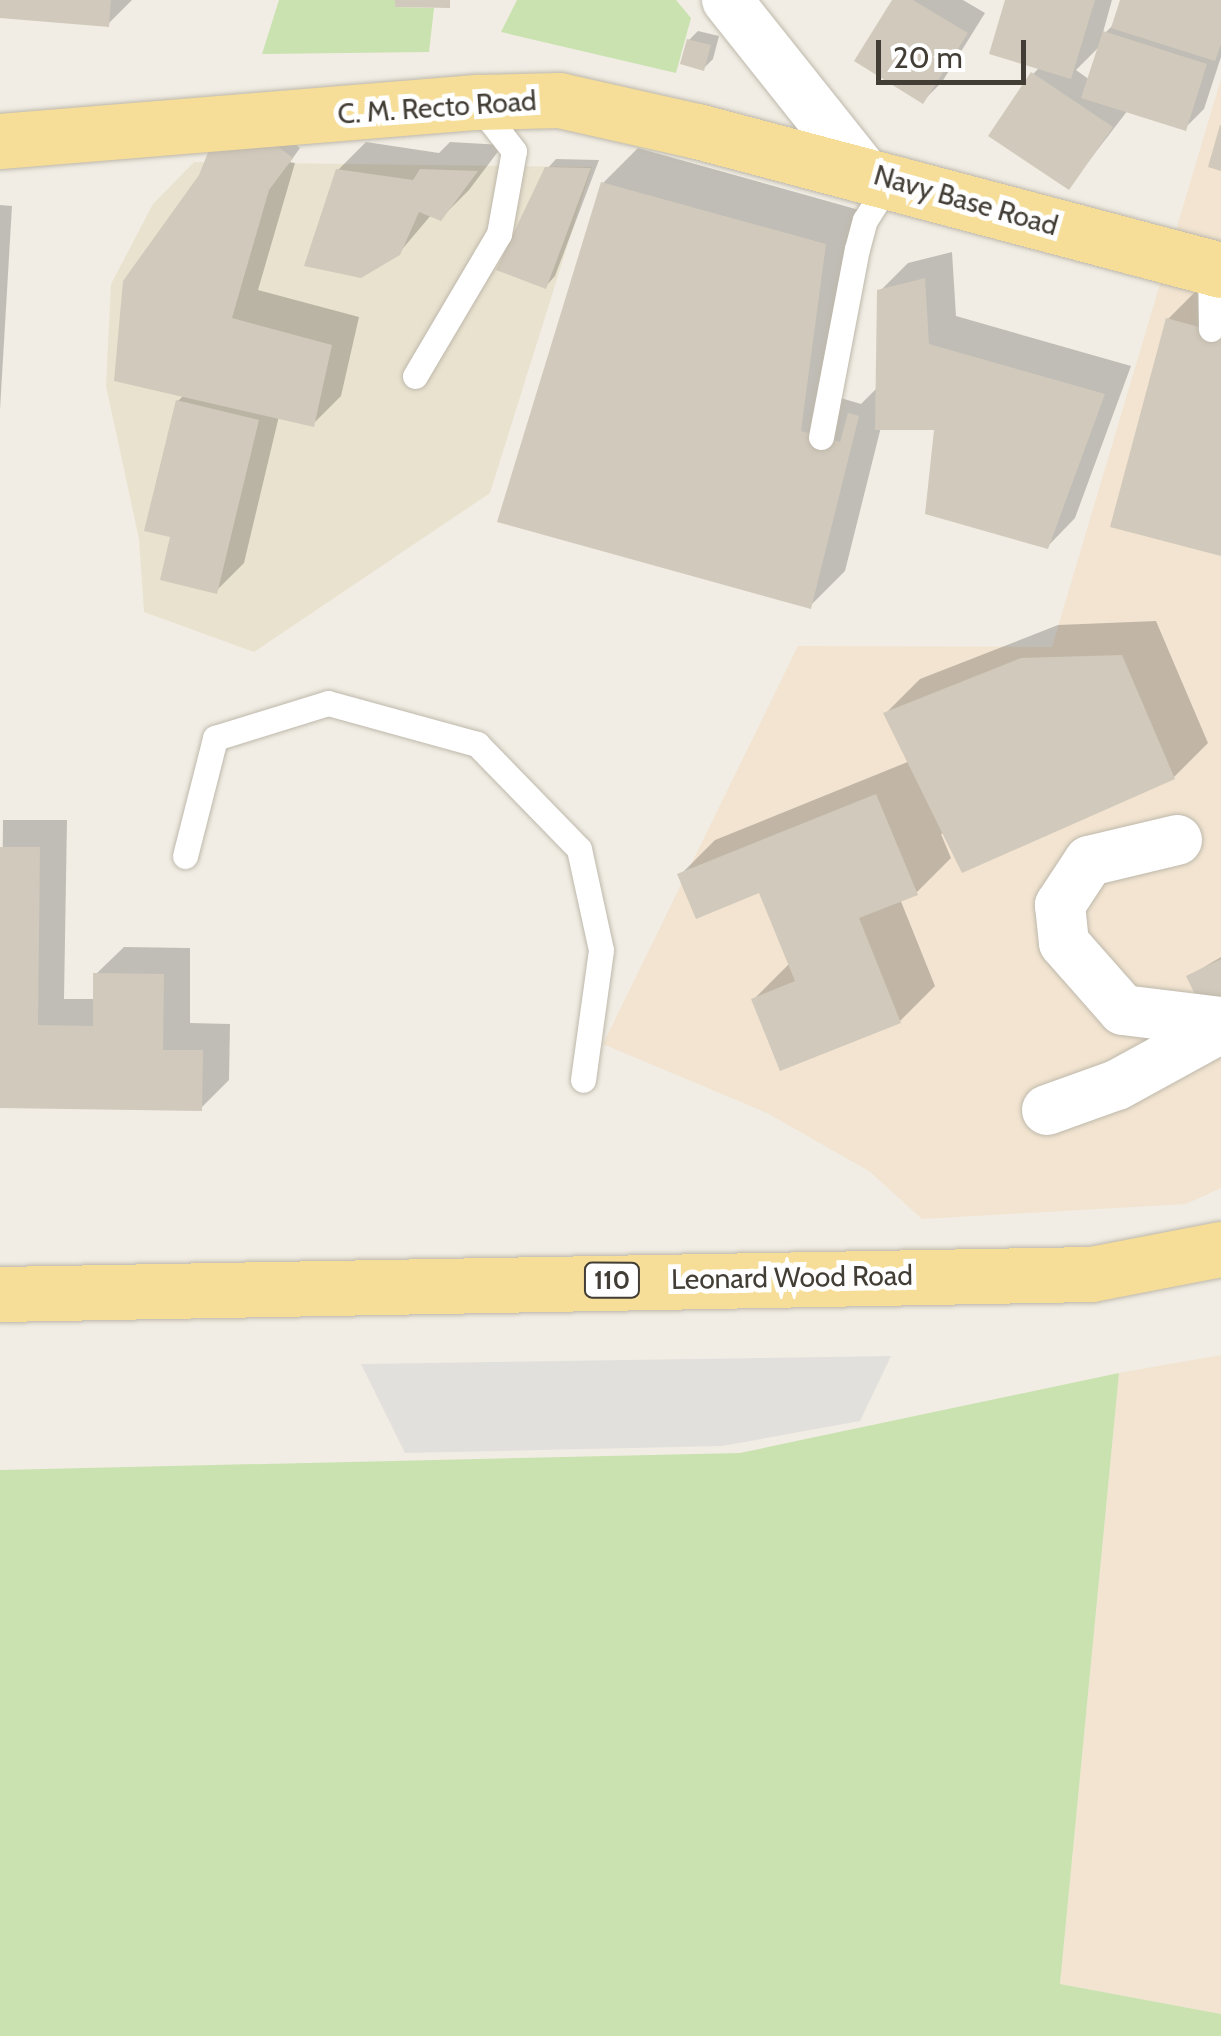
<!DOCTYPE html>
<style>
body{margin:0}
#map{position:relative;width:1221px;height:2036px;overflow:hidden;background:#f1ede4;font-family:Cabin,sans-serif}
div>[style]{position:absolute}
.commercial>*{inset:0;background:#f2e4d0}
.education>*{inset:0;background:#e9e2cf}
.green>*{inset:0;background:#cae2b0}
.parking>*{inset:0;background:#e2e0dc}
.shadow>*{inset:0;background:#0003}
.building>*{inset:0;background:#d1c9bb}
.roads{filter:drop-shadow(0 0 2px #beb8ab) drop-shadow(0 0 2px #beb8ab)}
.lane>*{height:25px;margin:-12.5px;padding:0 12.5px;transform-origin:12.5px;border-radius:12.5px;background:#fff}
.street>*{height:50px;margin:-25px;padding:0 25px;transform-origin:25px;border-radius:25px;background:#fff}
.primary>*{height:55px;margin:-27.5px;padding:0 27.5px;transform-origin:27.5px;border-radius:27.5px;background:#f6de98}
span{translate:-50% -50%;white-space:nowrap;text-align:center;line-height:1.15;-webkit-text-stroke:10px #fff;paint-order:stroke}
.shield-label span{padding:2px 8px;background:#fff;border:2px solid;border-radius:8px;-webkit-text-stroke-width:0}
.shield-label{font-size:25px;color:#423d35;font-weight:700}
.street-label{font-size:28px;color:#423d35}
.scale{position:absolute;left:876px;top:40px;width:150px;height:45px;box-sizing:border-box;border:5px solid #423d35;border-top:0;padding-left:12px;font-size:30px;line-height:35px;white-space:nowrap;color:#423d35;-webkit-text-stroke:8px #fff;paint-order:stroke}
</style>
<div id="map">
<div class="commercial">
<i style="clip-path:polygon(1221px 79px,1221px 1188px,1186px 1204px,922px 1219px,869px 1171px,767px 1113px,603px 1044px,798px 646px,1052px 647px)"></i>
<i style="clip-path:polygon(1221px 1355px,1221px 2014px,1060px 1984px,1119px 1373px)"></i>
</div>
<div class="education">
<i style="clip-path:polygon(194px 162px,592px 167px,490px 493px,254px 652px,144px 612px,139px 539px,106px 386px,111px 284px,153px 204px)"></i>
</div>
<div class="green">
<i style="clip-path:polygon(279px 0,395px 0,395px 7px,434px 8px,429px 52px,262px 54px)"></i>
<i style="clip-path:polygon(517px 0,676px 0,691px 18px,676px 73px,501px 32px)"></i>
<i style="clip-path:polygon(1119px 1373px,1060px 1984px,1221px 2014px,1221px 2036px,0 2036px,0 1470px,740px 1453px)"></i>
</div>
<div class="parking">
<i style="clip-path:polygon(891px 1356px,860px 1421px,722px 1446px,405px 1453px,361px 1364px)"></i>
</div>
<div class="shadow">
<i style="clip-path:polygon(0 0,132px 0,108px 24px,0 15px)"></i>
<i style="clip-path:polygon(895px 0,963px 0,985px 13px,942px 82px,923px 101px)"></i>
<i style="clip-path:polygon(evenodd,1008px 0,1112px 0,1102px 36px,1116px 22px,1123px 0,1221px 0,1221px 57px,1204px 109px,1185px 128px,1128px 110px,1069px 187px,1033px 74px,1040px 67px,1008px 0,1101px 45px,1090px 80px,1076px 70px,1101px 45px)"></i>
<i style="clip-path:polygon(698px 31px,719px 36px,713px 59px,704px 68px,689px 40px)"></i>
<i style="clip-path:polygon(274px 128px,300px 148px,290px 162px,295px 163px,258px 290px,359px 317px,341px 396px,313px 424px,279px 416px,244px 563px,216px 591px,173px 535px,178px 401px,184px 395px)"></i>
<i style="clip-path:polygon(366px 142px,439px 153px,450px 142px,503px 145px,469px 190px,441px 218px,432px 214px,399px 253px,338px 170px)"></i>
<i style="clip-path:polygon(638px 148px,859px 210px,834px 396px,861px 404px,878px 387px,880px 291px,908px 263px,952px 252px,956px 316px,1131px 366px,1075px 518px,1048px 546px,936px 427px,881px 427px,845px 571px,810px 606px,603px 183px)"></i>
<i style="clip-path:polygon(556px 159px,599px 160px,555px 276px,546px 286px,547px 169px)"></i>
<i style="clip-path:polygon(0 205px,12px 206px,0 410px)"></i>
<i style="clip-path:polygon(1203px 284px,1221px 554px,1168px 319px)"></i>
<i style="clip-path:polygon(1156px 621px,1208px 743px,1174px 777px,941px 834px,951px 858px,916px 893px,900px 899px,935px 986px,900px 1021px,754px 999px,790px 963px,761px 890px,680px 875px,715px 840px,910px 761px,886px 713px,920px 679px,1058px 625px)"></i>
<i style="clip-path:polygon(3px 820px,67px 820px,64px 999px,96px 999px,96px 974px,124px 947px,190px 948px,190px 1023px,230px 1024px,229px 1080px,201px 1108px,0 1105px)"></i>
<i style="clip-path:polygon(1221px 957px,1221px 1007px,1189px 976px)"></i>
</div>
<div class="building">
<i style="clip-path:polygon(0 0,111px 0,109px 27px,0 18px)"></i>
<i style="clip-path:polygon(395px 0,450px 0,450px 8px,395px 7px)"></i>
<i style="clip-path:polygon(892px 0,913px 0,968px 33px,923px 104px,854px 61px)"></i>
<i style="clip-path:polygon(1005px 0,1095px 0,1071px 79px,989px 54px)"></i>
<i style="clip-path:polygon(1120px 0,1221px 0,1221px 44px,1215px 61px,1111px 28px)"></i>
<i style="clip-path:polygon(1103px 31px,1207px 64px,1186px 131px,1081px 98px)"></i>
<i style="clip-path:polygon(687px 39px,711px 45px,704px 71px,680px 64px)"></i>
<i style="clip-path:polygon(1031px 72px,1113px 127px,1069px 190px,988px 136px)"></i>
<i style="clip-path:polygon(1220px 125px,1221px 125px,1221px 171px,1208px 167px)"></i>
<i style="clip-path:polygon(264px 136px,293px 158px,269px 190px,232px 318px,332px 345px,314px 427px,114px 381px,123px 281px,199px 175px,211px 145px)"></i>
<i style="clip-path:polygon(545px 167px,591px 168px,546px 289px,496px 270px)"></i>
<i style="clip-path:polygon(336px 169px,413px 180px,420px 169px,478px 171px,441px 221px,419px 212px,400px 255px,361px 278px,304px 266px)"></i>
<i style="clip-path:polygon(601px 182px,826px 244px,801px 431px,840px 442px,848px 413px,859px 416px,811px 609px,497px 522px)"></i>
<i style="clip-path:polygon(925px 278px,929px 344px,1105px 394px,1048px 549px,925px 514px,934px 430px,875px 430px,877px 290px)"></i>
<i style="clip-path:polygon(1166px 318px,1221px 333px,1221px 556px,1110px 527px)"></i>
<i style="clip-path:polygon(176px 400px,259px 420px,217px 594px,160px 580px,170px 537px,144px 531px)"></i>
<i style="clip-path:polygon(1122px 655px,1175px 779px,962px 873px,883px 713px,1021px 658px)"></i>
<i style="clip-path:polygon(876px 794px,918px 895px,859px 918px,901px 1023px,780px 1071px,751px 999px,795px 981px,759px 893px,696px 919px,677px 874px)"></i>
<i style="clip-path:polygon(0 847px,40px 847px,38px 1025px,93px 1026px,93px 973px,164px 974px,163px 1050px,203px 1050px,202px 1111px,0 1108px)"></i>
<i style="clip-path:polygon(1221px 959px,1221px 1010px,1206px 1017px,1186px 976px)"></i>
</div>
<div class="roads">
<div class="lane">
<i style="left:1210px;top:267px;width:62px;rotate:89.1deg"></i>
<i style="left:415px;top:376px;width:165px;rotate:-59.4deg"></i>
<i style="left:499px;top:234px;width:84px;rotate:-79.8deg"></i>
<i style="left:514px;top:151px;width:62px;rotate:-127.8deg"></i>
<i style="left:821px;top:437px;width:191px;rotate:-79.2deg"></i>
<i style="left:857px;top:249px;width:30px;rotate:-75deg"></i>
<i style="left:865px;top:220px;width:45px;rotate:-57.7deg"></i>
<i style="left:185px;top:856px;width:122px;rotate:-75.7deg"></i>
<i style="left:215px;top:738px;width:118px;rotate:-17.2deg"></i>
<i style="left:328px;top:703px;width:155px;rotate:15.4deg"></i>
<i style="left:477px;top:744px;width:146px;rotate:45.8deg"></i>
<i style="left:579px;top:849px;width:103px;rotate:77.7deg"></i>
<i style="left:601px;top:950px;width:131px;rotate:97.9deg"></i>
</div>
<div class="street">
<i style="left:727px;top:0;width:223px;rotate:51.5deg"></i>
<i style="left:1177px;top:840px;width:90px;rotate:166.6deg"></i>
<i style="left:1089px;top:861px;width:53px;rotate:123.4deg"></i>
<i style="left:1060px;top:905px;width:38px;rotate:84deg"></i>
<i style="left:1064px;top:943px;width:89px;rotate:48.6deg"></i>
<i style="left:1123px;top:1010px;width:99px;rotate:7deg"></i>
<i style="left:1047px;top:1110px;width:74px;rotate:-19.7deg"></i>
<i style="left:1117px;top:1085px;width:119px;rotate:-28.7deg"></i>
</div>
<div class="primary">
<i style="left:0;top:141px;width:478px;rotate:-4.7deg"></i>
<i style="left:476px;top:102px;width:83px;rotate:-1.4deg"></i>
<i style="left:559px;top:100px;width:141px;rotate:12.7deg"></i>
<i style="left:697px;top:131px;width:542px;rotate:14.86deg"></i>
<i style="left:0;top:1294px;width:1091px;rotate:-1.05deg"></i>
<i style="left:1091px;top:1274px;width:132px;rotate:-10.9deg"></i>
</div>
</div>
<div class="shield-label">
<span style="left:612px;top:1280px">110</span>
</div>
<div class="street-label">
<span style="left:437px;top:107px;rotate:-4deg">C. M. Recto Road</span>
<span style="left:966px;top:200px;rotate:16deg">Navy Base Road</span>
<span style="left:792px;top:1277px;rotate:-1deg">Leonard Wood Road</span>
</div>
<div class="scale">20 m</div>
</div>
